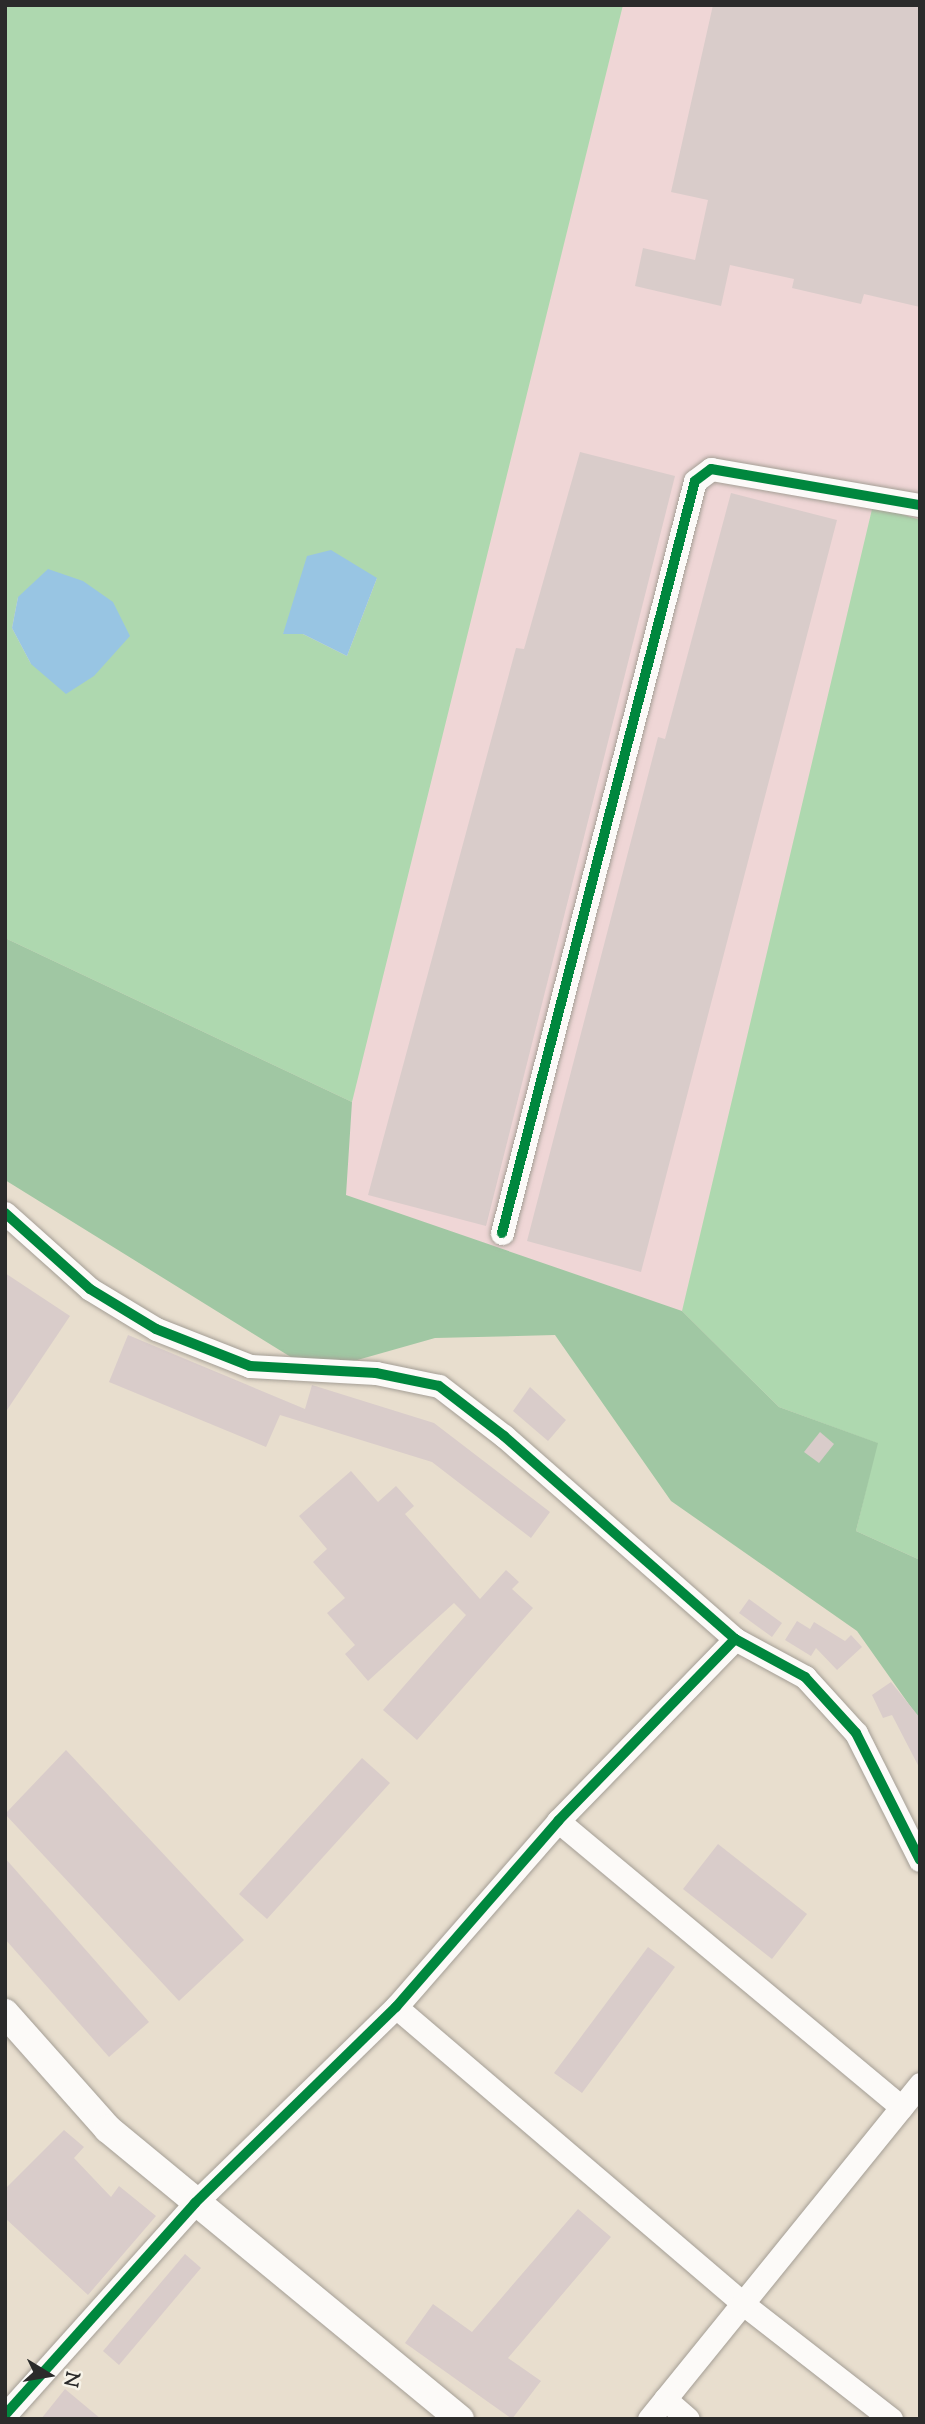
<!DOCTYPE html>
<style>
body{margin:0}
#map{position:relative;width:925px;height:2424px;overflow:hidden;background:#e8dece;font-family:"Sorts Mill Goudy",serif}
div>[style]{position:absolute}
.built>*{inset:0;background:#efd6d6}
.green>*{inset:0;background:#aed8af}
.forest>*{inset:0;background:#a0c7a3}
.water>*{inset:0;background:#98c5e3}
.building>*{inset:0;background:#d9ccca}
.roads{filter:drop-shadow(0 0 2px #a49e95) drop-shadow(0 0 2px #a49e95)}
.minor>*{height:23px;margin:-11.5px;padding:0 11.5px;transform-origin:11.5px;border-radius:11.5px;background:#fcfaf8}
.tertiary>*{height:28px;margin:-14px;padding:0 14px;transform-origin:14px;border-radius:14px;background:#fcfaf8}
.cycleway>*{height:10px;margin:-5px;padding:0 5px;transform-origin:5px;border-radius:5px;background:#00873e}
span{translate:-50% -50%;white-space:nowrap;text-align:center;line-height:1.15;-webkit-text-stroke:7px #f7f3e8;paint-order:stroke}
.frame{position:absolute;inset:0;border:7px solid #2b2b2b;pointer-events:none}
.north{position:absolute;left:14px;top:2340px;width:70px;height:70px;-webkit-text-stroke:5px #f7f3e8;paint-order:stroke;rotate:101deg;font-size:19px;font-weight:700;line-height:28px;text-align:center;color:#2b2b2b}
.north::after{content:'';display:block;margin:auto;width:24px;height:32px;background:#2b2b2b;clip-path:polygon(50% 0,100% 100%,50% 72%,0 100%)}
</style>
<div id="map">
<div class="built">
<i style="clip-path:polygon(623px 5px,920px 5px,920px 520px,873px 506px,682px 1311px,324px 1214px)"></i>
</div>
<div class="green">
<i style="clip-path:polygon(evenodd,5px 5px,623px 5px,352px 1102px,5px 938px,5px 5px,377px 578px,347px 656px,303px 634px,283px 633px,377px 578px,5px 5px,18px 597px,31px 664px,12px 628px,18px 597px)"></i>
<i style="clip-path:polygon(873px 505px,920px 520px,920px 1560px,856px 1531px,877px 1443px,779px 1407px,682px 1311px)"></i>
</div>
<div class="forest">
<i style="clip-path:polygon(5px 938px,352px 1102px,346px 1195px,682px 1311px,779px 1407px,878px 1443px,856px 1531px,920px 1560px,920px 1720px,857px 1631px,671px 1501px,555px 1335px,435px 1338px,315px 1372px,5px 1180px)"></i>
</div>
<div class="water">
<i style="clip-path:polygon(331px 550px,377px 578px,347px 656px,303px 634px,283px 634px,307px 556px)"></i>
<i style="clip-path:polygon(48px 569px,83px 581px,113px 602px,130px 636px,94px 676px,66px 694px,31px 664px,12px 628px,18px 597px)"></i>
</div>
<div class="building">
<i style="clip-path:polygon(713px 5px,920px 5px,920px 307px,864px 294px,861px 304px,792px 288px,794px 279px,730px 265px,721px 306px,635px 286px,643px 248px,695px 260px,708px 200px,671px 192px)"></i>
<i style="clip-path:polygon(580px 452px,675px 476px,486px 1226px,368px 1195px,516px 648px,524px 649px)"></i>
<i style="clip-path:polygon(731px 493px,837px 520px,641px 1272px,527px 1241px,658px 737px,665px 739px)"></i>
<i style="clip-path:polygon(5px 1273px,70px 1316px,5px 1413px)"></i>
<i style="clip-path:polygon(128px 1335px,305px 1409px,312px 1385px,434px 1423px,550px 1512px,531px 1538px,432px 1462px,280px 1415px,266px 1447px,109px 1382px)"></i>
<i style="clip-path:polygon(530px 1387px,566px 1420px,548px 1441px,513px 1411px)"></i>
<i style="clip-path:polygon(820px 1432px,834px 1444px,819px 1463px,804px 1452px)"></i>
<i style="clip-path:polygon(351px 1471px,378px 1502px,396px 1486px,414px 1506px,405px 1514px,480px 1599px,506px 1570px,519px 1582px,512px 1589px,533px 1608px,417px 1740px,383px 1710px,466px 1615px,454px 1603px,368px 1681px,345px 1654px,355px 1645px,327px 1613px,345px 1598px,313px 1562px,327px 1549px,299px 1516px)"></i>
<i style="clip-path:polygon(749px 1599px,782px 1623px,772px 1637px,739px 1613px)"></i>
<i style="clip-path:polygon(797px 1621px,810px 1629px,814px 1622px,845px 1641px,851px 1635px,862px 1647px,837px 1670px,816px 1648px,811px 1656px,785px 1640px)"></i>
<i style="clip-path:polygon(891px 1682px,920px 1718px,920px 1769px,892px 1715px,883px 1718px,872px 1695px)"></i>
<i style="clip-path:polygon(66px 1750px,244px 1940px,179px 2001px,5px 1814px)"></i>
<i style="clip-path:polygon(362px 1758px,390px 1783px,267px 1919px,239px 1894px)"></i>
<i style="clip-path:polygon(718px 1844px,807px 1914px,772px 1959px,683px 1889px)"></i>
<i style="clip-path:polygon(5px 1858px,149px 2022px,109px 2057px,5px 1939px)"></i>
<i style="clip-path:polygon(648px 1947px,675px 1967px,582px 2093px,554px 2073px)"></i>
<i style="clip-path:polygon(64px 2130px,84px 2147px,74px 2158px,111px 2197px,119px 2186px,156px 2216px,88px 2295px,5px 2218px,5px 2189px)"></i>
<i style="clip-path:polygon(578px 2209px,611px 2237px,508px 2358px,541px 2381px,512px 2419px,405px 2343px,433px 2304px,472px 2332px)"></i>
<i style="clip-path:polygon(185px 2254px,201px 2268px,119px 2365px,103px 2351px)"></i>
<i style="clip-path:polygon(65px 2389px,101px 2419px,41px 2419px)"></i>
</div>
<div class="roads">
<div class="minor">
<i style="left:5px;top:1213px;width:114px;rotate:41.8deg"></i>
<i style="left:90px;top:1289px;width:77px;rotate:31.2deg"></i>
<i style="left:156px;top:1329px;width:101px;rotate:21.5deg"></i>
<i style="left:250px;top:1366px;width:126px;rotate:3.2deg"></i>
<i style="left:376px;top:1373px;width:64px;rotate:11.7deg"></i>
<i style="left:439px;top:1386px;width:82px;rotate:37.6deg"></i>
<i style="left:504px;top:1436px;width:308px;rotate:41.3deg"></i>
<i style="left:502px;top:1233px;width:776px;rotate:-75.61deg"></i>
<i style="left:695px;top:481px;width:20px;rotate:-37deg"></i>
<i style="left:711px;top:469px;width:212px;rotate:9.8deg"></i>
<i style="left:558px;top:1821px;width:447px;rotate:39.8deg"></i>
<i style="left:396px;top:2007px;width:455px;rotate:40.5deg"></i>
<i style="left:742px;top:2303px;width:189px;rotate:37.9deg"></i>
<i style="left:665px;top:2399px;width:30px;rotate:41deg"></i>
<i style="left:5px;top:2415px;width:285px;rotate:-48.1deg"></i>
<i style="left:195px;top:2203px;width:281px;rotate:-44.3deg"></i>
<i style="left:396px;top:2007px;width:247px;rotate:-48.9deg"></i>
<i style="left:558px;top:1821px;width:254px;rotate:-45.8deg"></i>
<i style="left:735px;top:1639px;width:80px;rotate:28.5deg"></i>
<i style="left:805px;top:1677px;width:76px;rotate:47.7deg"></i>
<i style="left:856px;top:1733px;width:142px;rotate:63.3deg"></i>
<i style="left:649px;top:2419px;width:431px;rotate:-51deg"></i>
</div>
<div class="tertiary">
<i style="left:5px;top:2013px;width:155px;rotate:48.4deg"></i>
<i style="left:108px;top:2129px;width:456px;rotate:39.5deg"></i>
</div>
</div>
<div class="cycleway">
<i style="left:5px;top:1213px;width:114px;rotate:41.8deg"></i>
<i style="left:90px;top:1289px;width:77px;rotate:31.2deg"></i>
<i style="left:156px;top:1329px;width:101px;rotate:21.5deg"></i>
<i style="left:250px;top:1366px;width:126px;rotate:3.2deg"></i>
<i style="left:376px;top:1373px;width:64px;rotate:11.7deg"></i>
<i style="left:439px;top:1386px;width:82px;rotate:37.6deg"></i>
<i style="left:504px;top:1436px;width:308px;rotate:41.3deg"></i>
<i style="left:502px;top:1233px;width:776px;rotate:-75.61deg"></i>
<i style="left:695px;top:481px;width:20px;rotate:-37deg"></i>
<i style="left:711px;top:469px;width:212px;rotate:9.8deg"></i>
<i style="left:5px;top:2415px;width:285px;rotate:-48.1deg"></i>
<i style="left:195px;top:2203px;width:281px;rotate:-44.3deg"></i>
<i style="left:396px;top:2007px;width:247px;rotate:-48.9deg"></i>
<i style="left:558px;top:1821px;width:254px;rotate:-45.8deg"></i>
<i style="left:735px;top:1639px;width:80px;rotate:28.5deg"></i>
<i style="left:805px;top:1677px;width:76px;rotate:47.7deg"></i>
<i style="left:856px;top:1733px;width:142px;rotate:63.3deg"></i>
</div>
<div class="frame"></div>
<div class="north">N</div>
</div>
